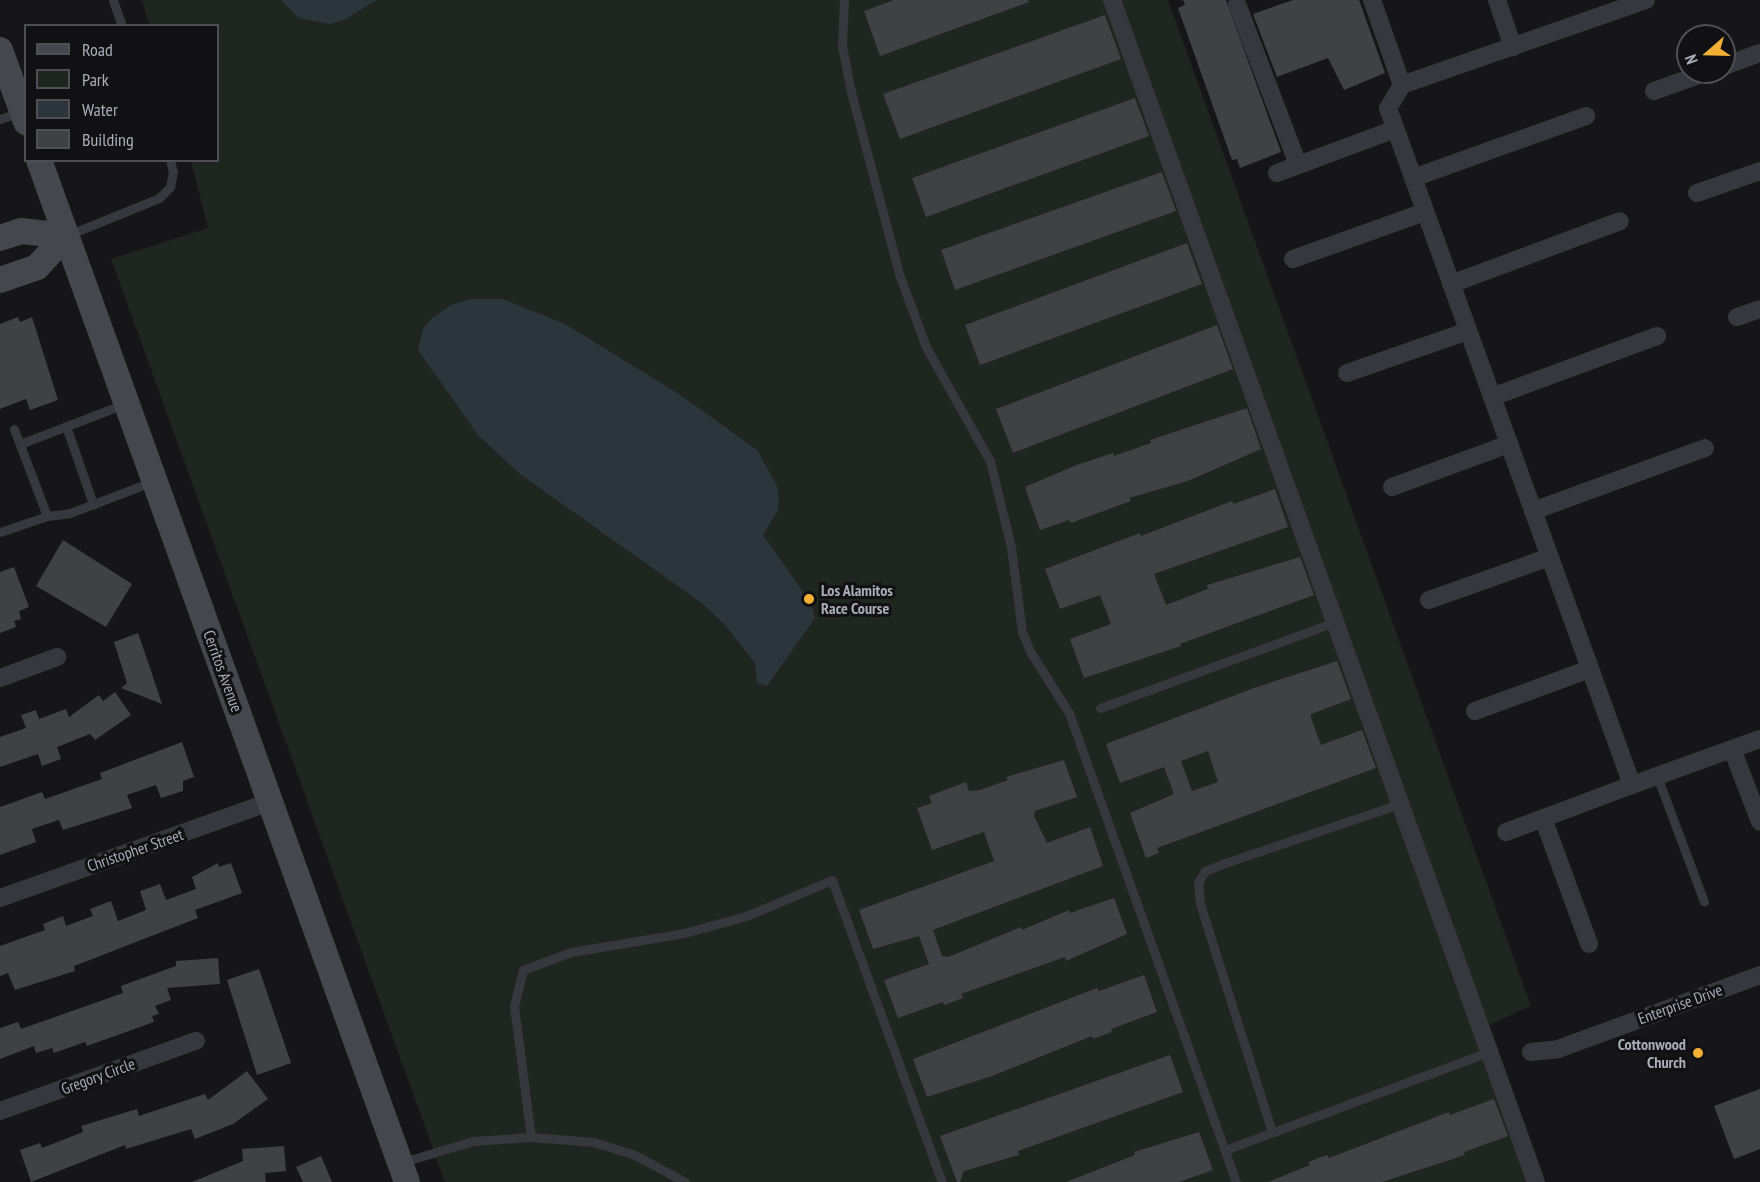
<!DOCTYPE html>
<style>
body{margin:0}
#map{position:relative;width:1760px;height:1182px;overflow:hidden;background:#161618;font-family:"PT Sans Narrow",sans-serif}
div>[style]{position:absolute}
.green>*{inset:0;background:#1e261f}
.water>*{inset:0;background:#2c353c}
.building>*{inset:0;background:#404145}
.lane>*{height:9px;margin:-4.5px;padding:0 4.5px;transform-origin:4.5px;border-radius:4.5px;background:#37383d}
.street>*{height:18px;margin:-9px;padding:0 9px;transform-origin:9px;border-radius:9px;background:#37383d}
.secondary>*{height:26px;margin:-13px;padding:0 13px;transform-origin:13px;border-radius:13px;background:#45474d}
.dots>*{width:16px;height:16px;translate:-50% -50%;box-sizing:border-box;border:3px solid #111113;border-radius:50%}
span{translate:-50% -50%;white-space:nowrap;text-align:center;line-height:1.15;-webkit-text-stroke:6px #111113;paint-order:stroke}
.poi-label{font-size:16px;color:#a8adb8;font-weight:700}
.left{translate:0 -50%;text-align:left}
.right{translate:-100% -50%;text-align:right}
.street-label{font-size:16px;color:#a8adb8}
.legend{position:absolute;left:24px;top:24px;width:195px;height:138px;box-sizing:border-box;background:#111113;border:2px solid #4d4f55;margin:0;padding:8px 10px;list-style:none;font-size:18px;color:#a8adb8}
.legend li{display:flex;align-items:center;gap:12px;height:30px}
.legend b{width:30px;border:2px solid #4d4f55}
.north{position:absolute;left:1676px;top:24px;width:60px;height:60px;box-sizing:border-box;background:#111113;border:2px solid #4d4f55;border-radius:50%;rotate:250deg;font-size:16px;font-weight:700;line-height:24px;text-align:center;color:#a8adb8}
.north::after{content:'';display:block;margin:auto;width:21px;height:27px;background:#f2b134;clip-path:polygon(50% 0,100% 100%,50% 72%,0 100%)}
</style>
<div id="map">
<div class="green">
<i style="clip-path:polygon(142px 0,1168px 0,1531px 1006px,1486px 1026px,1543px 1182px,445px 1182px,111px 259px,208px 228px,191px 161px,218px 160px,218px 26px,149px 25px)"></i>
</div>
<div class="water">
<i style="clip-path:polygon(281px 0,377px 0,344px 20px,330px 24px,299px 18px)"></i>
<i style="clip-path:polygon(471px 299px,503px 299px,565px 324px,679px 394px,757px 450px,777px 486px,779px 499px,777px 512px,763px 535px,811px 603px,815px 618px,767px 686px,757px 683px,755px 663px,726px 626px,703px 604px,520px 474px,478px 435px,418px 350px,423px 328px,432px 318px,451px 305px)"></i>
</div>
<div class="building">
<i style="clip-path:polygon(894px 0,1028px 0,1029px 2px,880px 56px,864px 11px)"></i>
<i style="clip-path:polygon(1183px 0,1226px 0,1281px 152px,1240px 168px,1237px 159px,1232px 160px,1178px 8px,1185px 5px)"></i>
<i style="clip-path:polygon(1293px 0,1359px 0,1385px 73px,1344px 90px,1328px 58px,1277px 77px,1253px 14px)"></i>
<i style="clip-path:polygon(1105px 15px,1121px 59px,900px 139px,883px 94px)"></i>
<i style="clip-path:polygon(1135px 98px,1149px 136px,926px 217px,912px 178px)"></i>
<i style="clip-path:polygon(1162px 172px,1176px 211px,955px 290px,941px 250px)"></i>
<i style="clip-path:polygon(1187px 243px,1202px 284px,980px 365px,965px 325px)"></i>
<i style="clip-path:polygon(18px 317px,20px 322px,32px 317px,58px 400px,30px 410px,26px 399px,0 409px,0 324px)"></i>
<i style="clip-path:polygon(1217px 325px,1233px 369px,1013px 453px,996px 409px)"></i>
<i style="clip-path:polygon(1247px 408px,1261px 449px,1188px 481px,1129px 498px,1131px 501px,1071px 523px,1069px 520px,1040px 530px,1025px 487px,1074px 466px,1113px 453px,1114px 456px,1151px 443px,1150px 440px)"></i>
<i style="clip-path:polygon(1275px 489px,1288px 527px,1154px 574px,1166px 605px,1208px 589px,1207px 585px,1300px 557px,1314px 595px,1180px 644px,1181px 646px,1084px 678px,1070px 639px,1111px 624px,1100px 595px,1060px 609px,1045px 569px,1140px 533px,1141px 536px,1232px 501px,1234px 504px)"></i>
<i style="clip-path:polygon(63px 540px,132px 584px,106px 627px,36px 586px)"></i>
<i style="clip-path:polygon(14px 567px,29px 607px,19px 611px,21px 619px,14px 621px,16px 627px,0 633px,0 572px)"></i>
<i style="clip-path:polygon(138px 633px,148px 662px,162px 704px,121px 688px,127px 683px,114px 642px)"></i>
<i style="clip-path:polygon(evenodd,1337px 661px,1351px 699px,1311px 714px,1311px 718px,1321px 745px,1362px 730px,1376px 768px,1157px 848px,1159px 853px,1146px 858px,1130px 813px,1174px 794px,1164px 767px,1120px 783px,1106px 744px,1254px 688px,1337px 661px,1208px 751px,1218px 782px,1192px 791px,1181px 761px,1208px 751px)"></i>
<i style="clip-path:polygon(115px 692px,131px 715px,95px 740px,90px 734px,57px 747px,61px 759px,42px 766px,38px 754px,0 767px,0 737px,26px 728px,21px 715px,36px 710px,39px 719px,66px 709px,69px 717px,99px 695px,103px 701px)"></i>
<i style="clip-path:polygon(182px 742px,194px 777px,183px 781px,183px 791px,161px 798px,156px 785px,127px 795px,132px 808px,63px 830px,59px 820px,32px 829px,36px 842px,0 855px,0 807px,42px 792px,45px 799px,102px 779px,100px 773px)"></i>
<i style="clip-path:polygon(1064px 760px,1077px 797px,1035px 811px,1034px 816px,1047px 843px,1090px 827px,1103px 866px,933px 930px,942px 956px,948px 957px,1021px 927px,1022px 930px,1069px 910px,1070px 913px,1114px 898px,1127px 934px,1066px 961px,1065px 957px,961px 994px,963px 998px,944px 1005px,943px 1002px,898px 1018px,884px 980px,929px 964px,919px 936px,873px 949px,859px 910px,994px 861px,984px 832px,932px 850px,917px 808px,932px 803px,929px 796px,966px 782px,969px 791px,980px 790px,1008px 780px,1006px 777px)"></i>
<i style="clip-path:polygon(218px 863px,219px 867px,231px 863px,242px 893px,195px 910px,198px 918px,74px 966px,75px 971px,15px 990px,8px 973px,0 976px,0 946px,45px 930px,43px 924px,63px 916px,66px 926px,93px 916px,90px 909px,111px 901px,118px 921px,146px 910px,140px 891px,160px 884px,166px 900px,196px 889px,192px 877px)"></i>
<i style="clip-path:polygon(218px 958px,220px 984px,167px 988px,171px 1000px,155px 1006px,159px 1014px,152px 1016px,154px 1022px,87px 1046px,85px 1042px,54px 1053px,52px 1048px,36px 1053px,34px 1046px,0 1059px,0 1028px,18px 1022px,21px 1029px,123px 993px,121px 986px,176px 966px,176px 961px)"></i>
<i style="clip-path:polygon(259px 969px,291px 1063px,257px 1075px,227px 980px)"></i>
<i style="clip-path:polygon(1144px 975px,1157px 1012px,1111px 1029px,1112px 1032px,1093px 1039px,1092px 1036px,992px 1076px,927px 1097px,913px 1059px,1097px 988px,1099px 991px)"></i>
<i style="clip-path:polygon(1170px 1055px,1183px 1092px,1018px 1151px,1019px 1155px,964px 1171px,960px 1182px,957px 1182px,940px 1136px)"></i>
<i style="clip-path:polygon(247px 1071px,268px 1099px,233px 1124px,195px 1139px,191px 1129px,126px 1149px,125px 1145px,31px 1182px,20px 1150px,40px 1143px,42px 1148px,83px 1132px,81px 1126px,137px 1109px,139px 1116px,205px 1094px,208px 1100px)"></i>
<i style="clip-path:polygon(1760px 1089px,1760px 1149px,1734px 1159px,1714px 1106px)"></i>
<i style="clip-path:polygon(1494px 1099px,1508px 1136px,1464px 1152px,1465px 1155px,1382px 1182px,1268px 1182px,1310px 1165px,1308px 1162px,1327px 1155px,1329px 1158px,1449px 1112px,1450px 1115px)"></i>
<i style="clip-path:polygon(1199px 1132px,1213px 1170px,1179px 1182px,1066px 1182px,1135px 1155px,1134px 1152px)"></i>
<i style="clip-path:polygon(284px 1146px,286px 1171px,265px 1173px,266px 1182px,192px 1182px,243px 1161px,242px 1149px)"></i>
<i style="clip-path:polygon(321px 1156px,332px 1182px,303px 1182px,296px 1167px)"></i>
</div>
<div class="lane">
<i style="left:113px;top:0;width:28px;rotate:71deg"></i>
<i style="left:844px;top:0;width:46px;rotate:92.5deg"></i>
<i style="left:842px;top:46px;width:47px;rotate:78.9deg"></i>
<i style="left:851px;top:92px;width:188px;rotate:75.2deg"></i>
<i style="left:899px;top:274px;width:78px;rotate:69.7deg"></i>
<i style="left:926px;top:347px;width:131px;rotate:60.7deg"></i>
<i style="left:990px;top:461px;width:89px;rotate:76.3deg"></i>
<i style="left:1011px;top:547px;width:86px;rotate:82.6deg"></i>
<i style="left:1022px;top:632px;width:23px;rotate:67deg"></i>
<i style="left:1031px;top:653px;width:71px;rotate:57.7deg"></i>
<i style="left:1069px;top:713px;width:498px;rotate:70.4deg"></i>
<i style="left:0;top:119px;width:21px;rotate:-19deg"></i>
<i style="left:68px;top:235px;width:98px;rotate:-22.1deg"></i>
<i style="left:159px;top:198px;width:16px;rotate:-45deg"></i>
<i style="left:170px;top:187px;width:15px;rotate:-79deg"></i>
<i style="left:173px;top:172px;width:12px;rotate:-104deg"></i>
<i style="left:66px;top:426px;width:83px;rotate:70.9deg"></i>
<i style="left:14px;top:429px;width:93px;rotate:69.2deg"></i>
<i style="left:20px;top:444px;width:111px;rotate:-21deg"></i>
<i style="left:0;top:532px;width:50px;rotate:-18.8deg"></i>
<i style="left:47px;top:516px;width:23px;rotate:-7deg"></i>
<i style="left:70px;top:513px;width:90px;rotate:-20.9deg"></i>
<i style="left:1100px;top:708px;width:250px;rotate:-20.1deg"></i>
<i style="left:1657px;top:776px;width:134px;rotate:69.5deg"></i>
<i style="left:1272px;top:1132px;width:240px;rotate:-107.5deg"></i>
<i style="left:1200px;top:903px;width:21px;rotate:-95deg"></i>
<i style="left:1198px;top:882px;width:13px;rotate:-58deg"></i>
<i style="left:1205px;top:871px;width:18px;rotate:-22deg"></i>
<i style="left:1222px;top:864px;width:187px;rotate:-18.7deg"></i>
<i style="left:531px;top:1137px;width:132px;rotate:-97.4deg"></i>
<i style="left:514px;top:1006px;width:37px;rotate:-76deg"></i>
<i style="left:523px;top:970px;width:51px;rotate:-20.6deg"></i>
<i style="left:571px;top:952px;width:115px;rotate:-9.5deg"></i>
<i style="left:684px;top:933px;width:64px;rotate:-15.3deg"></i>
<i style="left:746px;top:916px;width:93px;rotate:-22.7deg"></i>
<i style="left:832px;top:880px;width:321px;rotate:70deg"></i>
<i style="left:1225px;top:1150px;width:281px;rotate:-20.4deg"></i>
<i style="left:403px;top:1162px;width:73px;rotate:-16.7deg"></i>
<i style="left:473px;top:1141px;width:58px;rotate:-3.9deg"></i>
<i style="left:531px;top:1137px;width:63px;rotate:4.5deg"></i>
<i style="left:594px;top:1142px;width:43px;rotate:17.6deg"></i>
<i style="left:635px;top:1155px;width:57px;rotate:28.4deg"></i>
</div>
<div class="street">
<i style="left:1112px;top:0;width:1256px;rotate:70.27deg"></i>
<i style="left:1372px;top:0;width:90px;rotate:70.6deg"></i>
<i style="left:1497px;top:0;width:50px;rotate:71.2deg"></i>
<i style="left:1646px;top:0;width:258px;rotate:160.8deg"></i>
<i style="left:1402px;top:85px;width:27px;rotate:121deg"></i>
<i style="left:1388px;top:108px;width:720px;rotate:70.18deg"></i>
<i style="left:1632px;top:785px;width:136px;rotate:-19.8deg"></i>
<i style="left:1237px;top:4px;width:172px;rotate:69.2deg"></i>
<i style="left:1724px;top:66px;width:38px;rotate:-20deg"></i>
<i style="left:1654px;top:91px;width:56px;rotate:-19.7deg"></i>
<i style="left:1277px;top:173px;width:126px;rotate:-20.4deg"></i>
<i style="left:1413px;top:178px;width:184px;rotate:-19.7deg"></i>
<i style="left:1697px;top:193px;width:67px;rotate:-19.2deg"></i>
<i style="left:1293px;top:259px;width:140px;rotate:-19.6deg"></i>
<i style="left:1451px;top:284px;width:180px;rotate:-20.4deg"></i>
<i style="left:1737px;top:317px;width:24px;rotate:-19deg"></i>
<i style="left:1347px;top:373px;width:128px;rotate:-19.1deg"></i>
<i style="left:1492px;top:397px;width:176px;rotate:-20.3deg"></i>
<i style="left:1392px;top:487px;width:125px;rotate:-20.2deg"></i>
<i style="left:1533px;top:511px;width:183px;rotate:-20.1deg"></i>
<i style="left:1429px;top:600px;width:128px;rotate:-19.6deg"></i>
<i style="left:0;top:678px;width:61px;rotate:-20.2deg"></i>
<i style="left:1475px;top:711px;width:122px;rotate:-20.1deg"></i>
<i style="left:1732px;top:749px;width:78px;rotate:69deg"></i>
<i style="left:1543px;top:818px;width:134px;rotate:69.9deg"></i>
<i style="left:1506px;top:832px;width:134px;rotate:-20.5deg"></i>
<i style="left:0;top:898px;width:287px;rotate:-19.6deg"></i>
<i style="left:1531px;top:1052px;width:27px;rotate:-6deg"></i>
<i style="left:1558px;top:1049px;width:215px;rotate:-20.1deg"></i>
<i style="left:0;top:1111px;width:208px;rotate:-19.7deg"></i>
</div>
<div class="secondary">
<i style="left:0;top:50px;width:77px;rotate:70.1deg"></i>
<i style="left:39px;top:160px;width:1086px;rotate:70.2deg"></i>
<i style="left:0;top:238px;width:22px;rotate:-18deg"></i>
<i style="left:21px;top:231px;width:45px;rotate:6.3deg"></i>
<i style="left:0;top:280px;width:39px;rotate:-19deg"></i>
<i style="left:37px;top:267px;width:42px;rotate:-46.9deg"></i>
</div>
<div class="dots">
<i style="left:809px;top:599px;background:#f2b134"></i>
<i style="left:1698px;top:1053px;background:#f2b134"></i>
</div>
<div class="poi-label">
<span class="left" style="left:821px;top:599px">Los Alamitos<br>Race Course</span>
<span class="right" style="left:1686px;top:1053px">Cottonwood<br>Church</span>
</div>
<div class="street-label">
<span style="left:223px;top:671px;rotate:70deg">Cerritos Avenue</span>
<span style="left:135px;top:850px;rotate:-19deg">Christopher Street</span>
<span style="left:1680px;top:1004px;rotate:-20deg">Enterprise Drive</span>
<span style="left:98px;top:1076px;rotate:-20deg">Gregory Circle</span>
</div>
<ul class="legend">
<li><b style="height:8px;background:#45474d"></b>Road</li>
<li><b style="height:16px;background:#1e261f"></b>Park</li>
<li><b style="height:16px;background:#2c353c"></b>Water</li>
<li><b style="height:16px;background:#404145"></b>Building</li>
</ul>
<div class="north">N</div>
</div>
